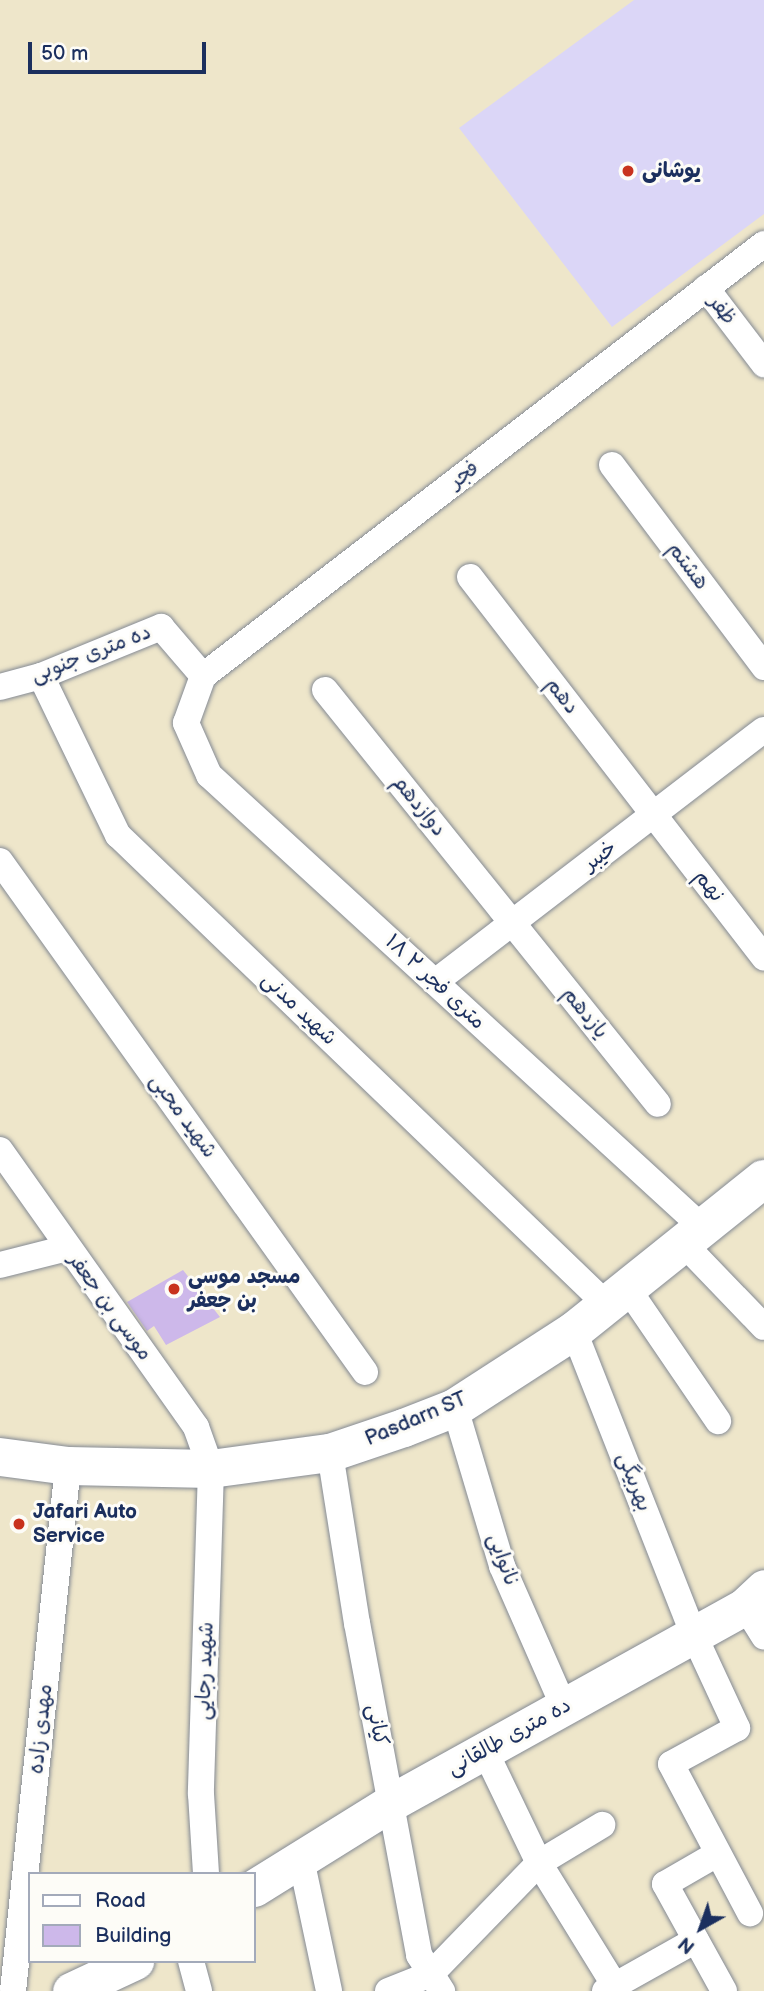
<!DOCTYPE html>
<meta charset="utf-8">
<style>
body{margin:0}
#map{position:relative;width:764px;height:1991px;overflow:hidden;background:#eee6ca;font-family:"Balsamiq Sans","Playpen Sans Arabic",sans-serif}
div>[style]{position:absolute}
.built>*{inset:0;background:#dbd6f7}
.building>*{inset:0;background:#cdb8ea}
.roads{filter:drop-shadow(0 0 2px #848a94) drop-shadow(0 0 2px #848a94)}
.street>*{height:26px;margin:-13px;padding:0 13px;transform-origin:13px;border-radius:13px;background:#fff}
.secondary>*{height:37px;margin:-18.5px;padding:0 18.5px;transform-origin:18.5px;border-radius:18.5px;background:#fff}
.primary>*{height:38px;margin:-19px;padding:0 19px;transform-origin:19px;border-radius:19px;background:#fff}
.dots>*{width:19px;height:19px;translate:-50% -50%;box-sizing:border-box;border:4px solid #fdfcf7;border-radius:50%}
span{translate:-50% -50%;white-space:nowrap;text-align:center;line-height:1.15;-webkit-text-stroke:6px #fdfcf7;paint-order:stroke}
.poi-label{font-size:21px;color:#1b2f5e;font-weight:700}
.left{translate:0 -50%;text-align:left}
.street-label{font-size:21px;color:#1b2f5e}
.legend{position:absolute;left:28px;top:1872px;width:228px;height:91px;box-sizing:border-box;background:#fdfcf7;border:2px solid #a3aaba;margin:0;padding:9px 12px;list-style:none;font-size:21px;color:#1b2f5e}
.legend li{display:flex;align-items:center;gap:14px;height:35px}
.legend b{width:35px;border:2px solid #a3aaba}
.north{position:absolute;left:666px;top:1893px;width:70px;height:70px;-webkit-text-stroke:5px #fdfcf7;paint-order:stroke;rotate:220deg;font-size:19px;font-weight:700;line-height:28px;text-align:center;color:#1b2f5e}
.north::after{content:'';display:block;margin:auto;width:24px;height:32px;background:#1b2f5e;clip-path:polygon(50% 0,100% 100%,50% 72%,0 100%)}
.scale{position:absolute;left:28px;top:42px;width:178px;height:32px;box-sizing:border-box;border:4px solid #1b2f5e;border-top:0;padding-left:9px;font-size:21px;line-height:24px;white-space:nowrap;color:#1b2f5e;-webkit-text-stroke:5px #fdfcf7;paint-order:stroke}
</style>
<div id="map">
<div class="built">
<i style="clip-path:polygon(634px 0,764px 0,764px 214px,612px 327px,459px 128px)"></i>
</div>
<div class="building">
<i style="clip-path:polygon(183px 1270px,220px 1317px,166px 1345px,154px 1326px,147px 1331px,127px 1302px)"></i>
</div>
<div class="roads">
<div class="street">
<i style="left:706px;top:288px;width:96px;rotate:52.7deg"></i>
<i style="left:612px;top:465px;width:253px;rotate:53deg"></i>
<i style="left:470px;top:577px;width:481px;rotate:52.3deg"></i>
<i style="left:41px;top:676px;width:177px;rotate:64.2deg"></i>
<i style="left:118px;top:835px;width:678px;rotate:43.86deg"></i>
<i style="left:0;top:687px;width:42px;rotate:-15deg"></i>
<i style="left:41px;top:676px;width:130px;rotate:-22.2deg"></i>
<i style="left:161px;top:627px;width:65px;rotate:49.4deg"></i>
<i style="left:325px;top:690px;width:531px;rotate:51.19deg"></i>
<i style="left:0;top:861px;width:628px;rotate:54.46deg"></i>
<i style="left:435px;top:982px;width:414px;rotate:-37.5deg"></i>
<i style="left:0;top:1150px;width:339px;rotate:54.7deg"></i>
<i style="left:196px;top:1427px;width:45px;rotate:70.3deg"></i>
<i style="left:211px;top:1469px;width:325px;rotate:91.8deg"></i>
<i style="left:201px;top:1794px;width:80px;rotate:86.4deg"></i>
<i style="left:703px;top:1228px;width:670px;rotate:-137.48deg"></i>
<i style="left:209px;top:775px;width:57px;rotate:-113.9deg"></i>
<i style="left:186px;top:723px;width:50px;rotate:-70.1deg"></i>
<i style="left:203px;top:676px;width:708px;rotate:-37.6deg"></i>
<i style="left:684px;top:1244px;width:115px;rotate:46.1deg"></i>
<i style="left:0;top:1265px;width:69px;rotate:-14.2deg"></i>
<i style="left:628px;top:1289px;width:160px;rotate:55.7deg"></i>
<i style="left:574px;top:1331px;width:325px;rotate:68.5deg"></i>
<i style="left:693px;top:1633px;width:105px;rotate:65.1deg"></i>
<i style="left:737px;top:1728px;width:75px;rotate:151.4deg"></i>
<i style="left:671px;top:1764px;width:169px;rotate:62.1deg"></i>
<i style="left:455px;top:1408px;width:165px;rotate:73.4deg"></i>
<i style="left:502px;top:1566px;width:154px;rotate:66.3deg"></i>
<i style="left:330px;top:1453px;width:172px;rotate:81deg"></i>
<i style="left:357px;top:1623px;width:338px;rotate:79.4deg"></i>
<i style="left:419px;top:1955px;width:43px;rotate:57.4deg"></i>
<i style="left:745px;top:1606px;width:36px;rotate:58deg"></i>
<i style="left:485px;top:1751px;width:124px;rotate:64.3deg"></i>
<i style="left:539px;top:1863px;width:150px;rotate:58.3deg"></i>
<i style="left:717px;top:1854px;width:60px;rotate:150deg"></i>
<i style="left:665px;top:1884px;width:122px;rotate:61.1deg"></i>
<i style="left:301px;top:1859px;width:135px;rotate:78deg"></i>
<i style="left:191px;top:1961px;width:31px;rotate:75deg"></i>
<i style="left:13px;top:1991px;width:528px;rotate:-84.02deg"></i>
<i style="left:388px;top:1991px;width:46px;rotate:-21.6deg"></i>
<i style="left:431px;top:1974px;width:155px;rotate:-45.8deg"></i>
<i style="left:539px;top:1863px;width:74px;rotate:-31.1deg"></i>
<i style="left:605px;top:1991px;width:104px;rotate:-29.3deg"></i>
</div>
<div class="secondary">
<i style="left:254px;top:1888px;width:163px;rotate:-31.9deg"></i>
<i style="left:392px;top:1802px;width:404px;rotate:-29deg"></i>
<i style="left:745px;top:1606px;width:26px;rotate:-43deg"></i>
<i style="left:71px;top:1991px;width:71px;rotate:-25.1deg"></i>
</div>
<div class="primary">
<i style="left:0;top:1457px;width:69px;rotate:7.5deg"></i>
<i style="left:68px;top:1466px;width:143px;rotate:1.2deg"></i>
<i style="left:211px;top:1469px;width:120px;rotate:-7.7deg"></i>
<i style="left:330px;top:1453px;width:78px;rotate:-18.7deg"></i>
<i style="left:404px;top:1428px;width:55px;rotate:-21.4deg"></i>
<i style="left:455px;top:1408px;width:142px;rotate:-32.9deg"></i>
<i style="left:574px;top:1331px;width:243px;rotate:-38.7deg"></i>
</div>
</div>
<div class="dots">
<i style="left:628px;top:171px;background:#c8321e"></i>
<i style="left:174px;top:1289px;background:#c8321e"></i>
<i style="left:19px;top:1524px;background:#c8321e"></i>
</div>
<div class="poi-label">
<span class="left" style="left:642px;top:171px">یوشانی</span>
<span class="left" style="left:188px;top:1289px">مسجد موسی<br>بن جعفر</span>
<span class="left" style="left:33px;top:1524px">Jafari Auto<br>Service</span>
</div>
<div class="street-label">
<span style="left:722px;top:310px;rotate:53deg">ظفر</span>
<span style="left:464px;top:475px;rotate:-38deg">فجر</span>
<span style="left:688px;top:566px;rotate:53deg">هشتم</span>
<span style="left:91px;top:654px;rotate:-21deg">ده متری جنوبی</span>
<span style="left:562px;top:696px;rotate:52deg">دهم</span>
<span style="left:419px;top:806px;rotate:51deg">دوازدهم</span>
<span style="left:600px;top:856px;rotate:-37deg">خیبر</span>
<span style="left:709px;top:886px;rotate:52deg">نهم</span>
<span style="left:435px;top:982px;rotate:43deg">۱۸ متری فجر ۲</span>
<span style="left:299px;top:1009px;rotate:44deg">شهید مدنی</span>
<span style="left:585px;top:1013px;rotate:51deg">یازدهم</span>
<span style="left:183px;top:1116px;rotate:54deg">شهید محبی</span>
<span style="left:110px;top:1307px;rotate:54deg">موسی بن جعفر</span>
<span style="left:416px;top:1419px;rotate:-23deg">Pasdarn ST</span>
<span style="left:634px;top:1482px;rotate:69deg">بهربیگی</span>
<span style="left:503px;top:1560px;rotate:70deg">نانوایی</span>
<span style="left:205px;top:1671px;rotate:-88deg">شهید رجایی</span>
<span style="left:377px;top:1725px;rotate:79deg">کیانی</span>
<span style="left:41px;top:1729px;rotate:-84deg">مهدی زاده</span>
<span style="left:509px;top:1737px;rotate:-29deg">ده متری طالقانی</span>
</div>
<ul class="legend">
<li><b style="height:9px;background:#fff"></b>Road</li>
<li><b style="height:19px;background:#cdb8ea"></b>Building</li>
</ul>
<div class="north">N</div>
<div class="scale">50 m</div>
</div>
